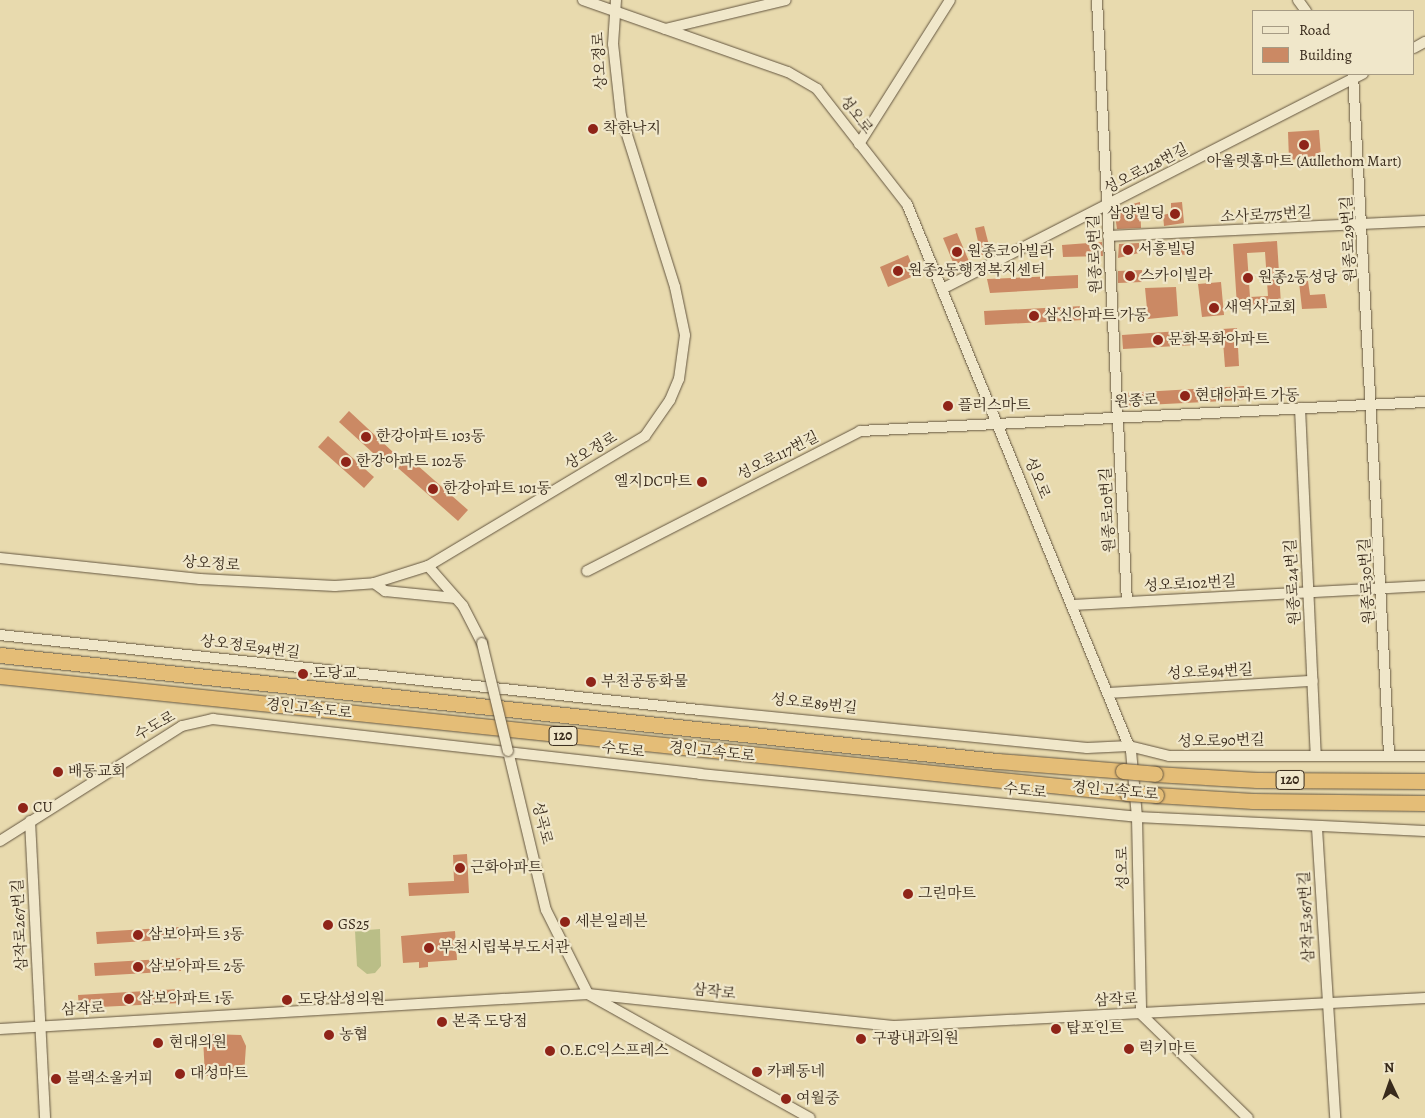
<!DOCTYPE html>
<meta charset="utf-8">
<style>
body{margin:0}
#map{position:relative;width:1425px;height:1118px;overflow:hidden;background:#e8daae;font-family:Alegreya,"Noto Serif KR",serif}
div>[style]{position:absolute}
.green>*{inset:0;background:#babe87}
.building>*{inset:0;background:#cb8964}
.roads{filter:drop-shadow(0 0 1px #645640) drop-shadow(0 0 1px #645640)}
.minor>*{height:10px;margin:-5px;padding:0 5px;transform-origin:5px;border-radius:5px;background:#f0e7ca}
.highway>*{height:15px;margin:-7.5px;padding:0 7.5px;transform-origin:7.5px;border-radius:7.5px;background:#e4bd77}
.bridges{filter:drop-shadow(0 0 1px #645640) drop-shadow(0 0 1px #645640)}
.minor-bridge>*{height:10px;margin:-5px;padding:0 5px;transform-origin:5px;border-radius:5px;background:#f0e7ca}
.highway-bridge>*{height:15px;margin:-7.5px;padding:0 7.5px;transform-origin:7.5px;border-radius:7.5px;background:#e4bd77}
.dots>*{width:14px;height:14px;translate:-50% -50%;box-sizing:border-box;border:2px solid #f0e7ca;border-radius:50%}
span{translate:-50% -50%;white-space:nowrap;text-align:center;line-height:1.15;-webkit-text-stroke:4.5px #f0e7ca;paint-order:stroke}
.shield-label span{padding:1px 4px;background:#f0e7ca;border:1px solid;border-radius:4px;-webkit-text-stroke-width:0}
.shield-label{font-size:14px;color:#382a1b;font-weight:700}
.street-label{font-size:15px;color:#382a1b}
.poi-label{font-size:15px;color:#382a1b}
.left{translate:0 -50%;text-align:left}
.right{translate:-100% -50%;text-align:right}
.legend{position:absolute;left:1252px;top:10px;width:162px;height:65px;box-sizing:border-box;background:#f0e7ca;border:1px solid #a69b84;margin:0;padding:6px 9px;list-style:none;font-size:15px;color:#382a1b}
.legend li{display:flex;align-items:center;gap:10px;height:25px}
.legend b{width:25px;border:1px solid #a69b84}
.north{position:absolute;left:1365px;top:1058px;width:50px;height:50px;-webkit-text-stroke:4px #f0e7ca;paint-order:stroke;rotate:357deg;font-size:14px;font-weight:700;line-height:20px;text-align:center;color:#382a1b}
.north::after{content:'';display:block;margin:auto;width:18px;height:22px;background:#382a1b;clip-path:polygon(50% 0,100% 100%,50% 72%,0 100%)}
</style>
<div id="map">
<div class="green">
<i style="clip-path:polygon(380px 929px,381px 966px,375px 973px,367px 974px,357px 966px,355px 931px)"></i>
</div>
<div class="building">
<i style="clip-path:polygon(1319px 130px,1321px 157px,1289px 160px,1288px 132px)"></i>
<i style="clip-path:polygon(1140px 202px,1141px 228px,1117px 229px,1114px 209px)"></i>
<i style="clip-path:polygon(1182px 202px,1184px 223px,1164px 226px,1163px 215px,1171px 213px,1171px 203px)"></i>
<i style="clip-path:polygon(984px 226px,991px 253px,981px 255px,975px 228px)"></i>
<i style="clip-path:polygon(957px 233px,971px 266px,957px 272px,943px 238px)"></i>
<i style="clip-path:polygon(1180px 241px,1192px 241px,1193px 254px,1180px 255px)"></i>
<i style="clip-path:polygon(evenodd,1277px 241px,1281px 304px,1237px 306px,1233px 244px,1277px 241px,1265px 252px,1268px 296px,1250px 297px,1247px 253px,1265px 252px)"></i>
<i style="clip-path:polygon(1102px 242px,1103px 256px,1063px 257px,1062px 245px)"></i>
<i style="clip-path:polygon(1139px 243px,1139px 253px,1118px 258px,1119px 244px)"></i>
<i style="clip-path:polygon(908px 255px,916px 275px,888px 287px,880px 267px)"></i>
<i style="clip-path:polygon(1142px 270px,1142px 282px,1118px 283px,1118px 271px)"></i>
<i style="clip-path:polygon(1078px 275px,1078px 288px,990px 293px,987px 279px)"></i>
<i style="clip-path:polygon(1308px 281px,1310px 295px,1325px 294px,1327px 308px,1302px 309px,1299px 282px)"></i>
<i style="clip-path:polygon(1221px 282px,1224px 315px,1202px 317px,1198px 284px)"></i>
<i style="clip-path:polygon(1176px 287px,1178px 316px,1148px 319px,1145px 288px)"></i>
<i style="clip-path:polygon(1083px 306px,1084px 320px,985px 325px,984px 311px)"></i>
<i style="clip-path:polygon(1237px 328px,1239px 366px,1225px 367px,1222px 329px)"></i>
<i style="clip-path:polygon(1194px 330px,1195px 345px,1123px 349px,1122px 335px)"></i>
<i style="clip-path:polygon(1244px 386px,1244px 400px,1126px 406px,1125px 393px)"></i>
<i style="clip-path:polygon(349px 411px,394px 453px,384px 463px,339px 422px)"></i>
<i style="clip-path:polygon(328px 436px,374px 477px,364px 488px,318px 447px)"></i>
<i style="clip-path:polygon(408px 457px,468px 510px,458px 521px,398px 468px)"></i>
<i style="clip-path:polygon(467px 854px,469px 893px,409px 896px,408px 883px,454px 881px,453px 855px)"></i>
<i style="clip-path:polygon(179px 927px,180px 939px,97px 944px,96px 932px)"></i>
<i style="clip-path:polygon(455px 931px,457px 960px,428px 962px,428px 967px,419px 968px,419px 962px,403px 963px,401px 936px)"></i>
<i style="clip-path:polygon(180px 958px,181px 971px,95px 976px,94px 963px)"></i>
<i style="clip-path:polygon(180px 989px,181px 1003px,79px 1008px,78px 995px)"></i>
<i style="clip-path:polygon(209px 1034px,241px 1035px,246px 1046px,244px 1074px,205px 1076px,203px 1038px)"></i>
</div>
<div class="roads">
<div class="minor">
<i style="left:583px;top:0;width:217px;rotate:19.4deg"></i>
<i style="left:788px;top:72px;width:34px;rotate:30deg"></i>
<i style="left:817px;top:89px;width:146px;rotate:52deg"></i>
<i style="left:907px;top:204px;width:591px;rotate:67.73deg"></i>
<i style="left:1131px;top:751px;width:66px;rotate:84.8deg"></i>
<i style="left:1137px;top:817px;width:197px;rotate:88.8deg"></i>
<i style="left:1141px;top:1014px;width:149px;rotate:44.2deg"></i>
<i style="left:1097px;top:0;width:603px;rotate:87.15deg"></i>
<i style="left:1298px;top:0;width:14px;rotate:54deg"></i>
<i style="left:665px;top:29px;width:124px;rotate:-13.5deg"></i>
<i style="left:1414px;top:48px;width:13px;rotate:-29deg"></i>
<i style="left:1353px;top:74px;width:682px;rotate:86.97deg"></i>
<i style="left:859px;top:144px;width:170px;rotate:-57.7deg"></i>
<i style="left:1108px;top:236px;width:317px;rotate:-2.7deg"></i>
<i style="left:942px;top:289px;width:473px;rotate:-27.1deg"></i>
<i style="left:1300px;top:408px;width:347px;rotate:87.4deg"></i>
<i style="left:0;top:558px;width:201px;rotate:6deg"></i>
<i style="left:200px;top:579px;width:135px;rotate:3deg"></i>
<i style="left:335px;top:586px;width:39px;rotate:-4deg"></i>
<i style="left:374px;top:583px;width:57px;rotate:-17.5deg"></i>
<i style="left:428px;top:566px;width:253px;rotate:-30.9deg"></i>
<i style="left:645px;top:436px;width:44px;rotate:-55.2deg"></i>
<i style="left:670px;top:400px;width:23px;rotate:-67deg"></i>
<i style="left:679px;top:379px;width:44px;rotate:-82.2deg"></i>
<i style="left:685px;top:335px;width:49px;rotate:-101.8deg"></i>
<i style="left:675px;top:287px;width:179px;rotate:-107.5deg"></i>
<i style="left:621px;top:116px;width:72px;rotate:-96.3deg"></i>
<i style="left:613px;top:44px;width:44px;rotate:-86.1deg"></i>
<i style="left:428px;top:566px;width:53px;rotate:48.8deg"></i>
<i style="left:463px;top:606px;width:42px;rotate:62.8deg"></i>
<i style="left:587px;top:571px;width:307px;rotate:-27.1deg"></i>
<i style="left:860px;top:431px;width:566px;rotate:-2.94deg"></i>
<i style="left:374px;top:583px;width:14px;rotate:36deg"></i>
<i style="left:385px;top:591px;width:71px;rotate:5.6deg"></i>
<i style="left:1073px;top:605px;width:353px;rotate:-3.1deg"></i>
<i style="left:0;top:635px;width:704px;rotate:6.12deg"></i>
<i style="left:700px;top:710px;width:389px;rotate:5.6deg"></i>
<i style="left:1087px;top:748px;width:42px;rotate:-2.7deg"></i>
<i style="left:1109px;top:693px;width:204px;rotate:-3.4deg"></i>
<i style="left:1129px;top:746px;width:41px;rotate:14deg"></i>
<i style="left:1169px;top:756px;width:256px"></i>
<i style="left:508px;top:751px;width:163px;rotate:76.6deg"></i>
<i style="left:546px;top:910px;width:94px;rotate:63.4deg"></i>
<i style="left:588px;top:994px;width:254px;rotate:29.2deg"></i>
<i style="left:30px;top:821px;width:297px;rotate:87.1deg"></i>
<i style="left:1317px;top:828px;width:291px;rotate:86.4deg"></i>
<i style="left:0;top:841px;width:215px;rotate:-32.3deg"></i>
<i style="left:182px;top:726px;width:32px;rotate:-13deg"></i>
<i style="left:213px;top:719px;width:490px;rotate:6.4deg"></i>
<i style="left:700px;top:774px;width:439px;rotate:5.6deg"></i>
<i style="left:1137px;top:817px;width:288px;rotate:2.8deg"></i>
<i style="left:0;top:1029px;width:589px;rotate:-3.41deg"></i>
<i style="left:588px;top:994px;width:309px;rotate:6deg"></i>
<i style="left:895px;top:1026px;width:531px;rotate:-3.02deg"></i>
</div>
<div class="highway">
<i style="left:0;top:655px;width:1003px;rotate:6.07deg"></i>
<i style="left:997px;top:761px;width:126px;rotate:4.5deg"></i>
<i style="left:0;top:676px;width:1133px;rotate:5.93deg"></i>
<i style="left:1155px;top:774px;width:102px;rotate:3.4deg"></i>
<i style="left:1257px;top:780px;width:168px;rotate:0.3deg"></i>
<i style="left:1156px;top:795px;width:97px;rotate:3.5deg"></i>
<i style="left:1253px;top:801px;width:172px;rotate:0.7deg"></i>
</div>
</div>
<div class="bridges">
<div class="minor-bridge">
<i style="left:482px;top:643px;width:111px;rotate:76.5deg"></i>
</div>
<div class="highway-bridge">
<i style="left:1123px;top:771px;width:32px;rotate:5deg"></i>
<i style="left:1127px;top:793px;width:29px;rotate:4deg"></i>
</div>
</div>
<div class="dots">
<i style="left:593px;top:129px;background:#8f2418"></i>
<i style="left:1304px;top:145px;background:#8f2418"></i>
<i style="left:1175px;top:214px;background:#8f2418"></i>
<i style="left:1128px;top:250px;background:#8f2418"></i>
<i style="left:957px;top:252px;background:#8f2418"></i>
<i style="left:898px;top:271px;background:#8f2418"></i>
<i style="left:1130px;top:276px;background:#8f2418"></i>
<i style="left:1248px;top:278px;background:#8f2418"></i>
<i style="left:1214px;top:308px;background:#8f2418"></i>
<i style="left:1034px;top:316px;background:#8f2418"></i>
<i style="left:1158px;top:340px;background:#8f2418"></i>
<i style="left:1185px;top:396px;background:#8f2418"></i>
<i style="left:948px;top:406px;background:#8f2418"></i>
<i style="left:366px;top:437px;background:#8f2418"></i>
<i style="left:346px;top:462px;background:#8f2418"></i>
<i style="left:702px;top:482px;background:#8f2418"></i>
<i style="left:433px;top:489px;background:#8f2418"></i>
<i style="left:303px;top:674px;background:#8f2418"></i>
<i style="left:591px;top:682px;background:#8f2418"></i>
<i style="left:58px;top:772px;background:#8f2418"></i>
<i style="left:23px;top:808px;background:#8f2418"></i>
<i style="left:460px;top:868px;background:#8f2418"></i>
<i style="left:908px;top:894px;background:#8f2418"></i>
<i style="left:565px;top:922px;background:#8f2418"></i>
<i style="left:328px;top:925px;background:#8f2418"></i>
<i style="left:138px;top:935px;background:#8f2418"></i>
<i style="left:429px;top:948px;background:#8f2418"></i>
<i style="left:138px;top:967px;background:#8f2418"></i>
<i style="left:129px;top:999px;background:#8f2418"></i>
<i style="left:287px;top:1000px;background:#8f2418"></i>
<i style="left:442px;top:1022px;background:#8f2418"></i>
<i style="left:1056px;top:1029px;background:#8f2418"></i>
<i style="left:329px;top:1035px;background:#8f2418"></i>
<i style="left:861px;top:1039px;background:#8f2418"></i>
<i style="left:158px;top:1043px;background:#8f2418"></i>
<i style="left:1129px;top:1049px;background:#8f2418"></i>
<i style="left:550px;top:1051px;background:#8f2418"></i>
<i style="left:757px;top:1072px;background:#8f2418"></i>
<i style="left:180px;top:1074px;background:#8f2418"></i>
<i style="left:56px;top:1079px;background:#8f2418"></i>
<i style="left:786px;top:1099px;background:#8f2418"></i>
</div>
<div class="shield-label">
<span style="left:563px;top:736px">120</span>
<span style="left:1290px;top:780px">120</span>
</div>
<div class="street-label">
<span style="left:600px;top:61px;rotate:-93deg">상오정로</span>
<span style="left:856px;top:115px;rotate:52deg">성오로</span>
<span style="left:1146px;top:169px;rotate:-27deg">성오로128번길</span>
<span style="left:1266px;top:215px;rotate:-3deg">소사로775번길</span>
<span style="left:1349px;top:239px;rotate:-93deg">원종로29번길</span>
<span style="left:1095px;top:254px;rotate:-92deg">원종로9번길</span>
<span style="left:1136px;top:401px;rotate:-3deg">원종로</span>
<span style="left:591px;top:451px;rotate:-31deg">상오정로</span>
<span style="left:778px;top:456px;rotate:-27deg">성오로117번길</span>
<span style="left:1037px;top:478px;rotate:68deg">성오로</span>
<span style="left:1108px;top:510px;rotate:-93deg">원종로10번길</span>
<span style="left:211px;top:564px;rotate:4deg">상오정로</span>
<span style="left:1367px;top:581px;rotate:-93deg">원종로30번길</span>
<span style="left:1293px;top:582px;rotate:-93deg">원종로24번길</span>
<span style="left:1190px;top:584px;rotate:-3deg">성오로102번길</span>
<span style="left:250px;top:647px;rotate:7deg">상오정로94번길</span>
<span style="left:1210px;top:672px;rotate:-3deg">성오로94번길</span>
<span style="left:814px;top:704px;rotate:6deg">성오로89번길</span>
<span style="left:309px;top:709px;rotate:6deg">경인고속도로</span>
<span style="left:155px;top:726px;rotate:-29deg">수도로</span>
<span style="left:1221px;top:741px;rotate:-1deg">성오로90번길</span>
<span style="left:623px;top:750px;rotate:7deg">수도로</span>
<span style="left:712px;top:752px;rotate:6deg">경인고속도로</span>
<span style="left:1025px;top:791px;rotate:6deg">수도로</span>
<span style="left:1115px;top:791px;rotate:5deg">경인고속도로</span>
<span style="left:542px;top:823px;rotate:76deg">성곡로</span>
<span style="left:1123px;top:868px;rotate:-91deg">성오로</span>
<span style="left:1307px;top:917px;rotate:-93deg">삼작로367번길</span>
<span style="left:20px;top:925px;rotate:-93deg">삼작로267번길</span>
<span style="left:714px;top:992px;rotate:6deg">삼작로</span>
<span style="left:1116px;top:1000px;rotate:-3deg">삼작로</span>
<span style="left:83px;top:1009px;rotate:-3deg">삼작로</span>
</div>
<div class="poi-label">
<span class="left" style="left:603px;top:129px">착한낙지</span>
<span style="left:1304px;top:162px">아울렛홈마트 (Aullethom Mart)</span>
<span class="right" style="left:1165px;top:214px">삼양빌딩</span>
<span class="left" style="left:1138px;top:250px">서흥빌딩</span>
<span class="left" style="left:967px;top:252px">원종코아빌라</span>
<span class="left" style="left:908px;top:271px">원종2동행정복지센터</span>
<span class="left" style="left:1140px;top:276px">스카이빌라</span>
<span class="left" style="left:1258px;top:278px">원종2동성당</span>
<span class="left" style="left:1224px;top:308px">새역사교회</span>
<span class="left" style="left:1044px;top:316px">삼신아파트 가동</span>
<span class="left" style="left:1168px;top:340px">문화목화아파트</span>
<span class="left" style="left:1195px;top:396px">현대아파트 가동</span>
<span class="left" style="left:958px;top:406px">플러스마트</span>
<span class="left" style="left:376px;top:437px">한강아파트 103동</span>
<span class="left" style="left:356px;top:462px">한강아파트 102동</span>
<span class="right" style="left:692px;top:482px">엘지DC마트</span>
<span class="left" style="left:443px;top:489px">한강아파트 101동</span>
<span class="left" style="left:313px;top:674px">도당교</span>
<span class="left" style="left:601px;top:682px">부천공동화물</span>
<span class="left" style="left:68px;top:772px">배동교회</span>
<span class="left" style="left:33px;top:808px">CU</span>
<span class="left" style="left:470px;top:868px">근화아파트</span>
<span class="left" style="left:918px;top:894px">그린마트</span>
<span class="left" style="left:575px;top:922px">세븐일레븐</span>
<span class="left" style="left:338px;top:925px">GS25</span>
<span class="left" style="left:148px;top:935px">삼보아파트 3동</span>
<span class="left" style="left:439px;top:948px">부천시립북부도서관</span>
<span class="left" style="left:148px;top:967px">삼보아파트 2동</span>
<span class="left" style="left:139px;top:999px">삼보아파트 1동</span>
<span class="left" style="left:298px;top:1000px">도당삼성의원</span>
<span class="left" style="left:452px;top:1022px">본죽 도당점</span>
<span class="left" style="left:1066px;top:1029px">탑포인트</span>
<span class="left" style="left:339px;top:1035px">농협</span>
<span class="left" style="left:872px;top:1039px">구광내과의원</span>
<span class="left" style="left:169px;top:1043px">현대의원</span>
<span class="left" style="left:1139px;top:1049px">럭키마트</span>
<span class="left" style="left:560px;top:1051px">O.E.C익스프레스</span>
<span class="left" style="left:767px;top:1072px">카페동네</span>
<span class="left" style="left:190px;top:1074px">대성마트</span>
<span class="left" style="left:66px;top:1079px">블랙소울커피</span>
<span class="left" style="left:796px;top:1099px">여월중</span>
</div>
<ul class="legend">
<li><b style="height:6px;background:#f0e7ca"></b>Road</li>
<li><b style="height:14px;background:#cb8964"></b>Building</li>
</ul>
<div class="north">N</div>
</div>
